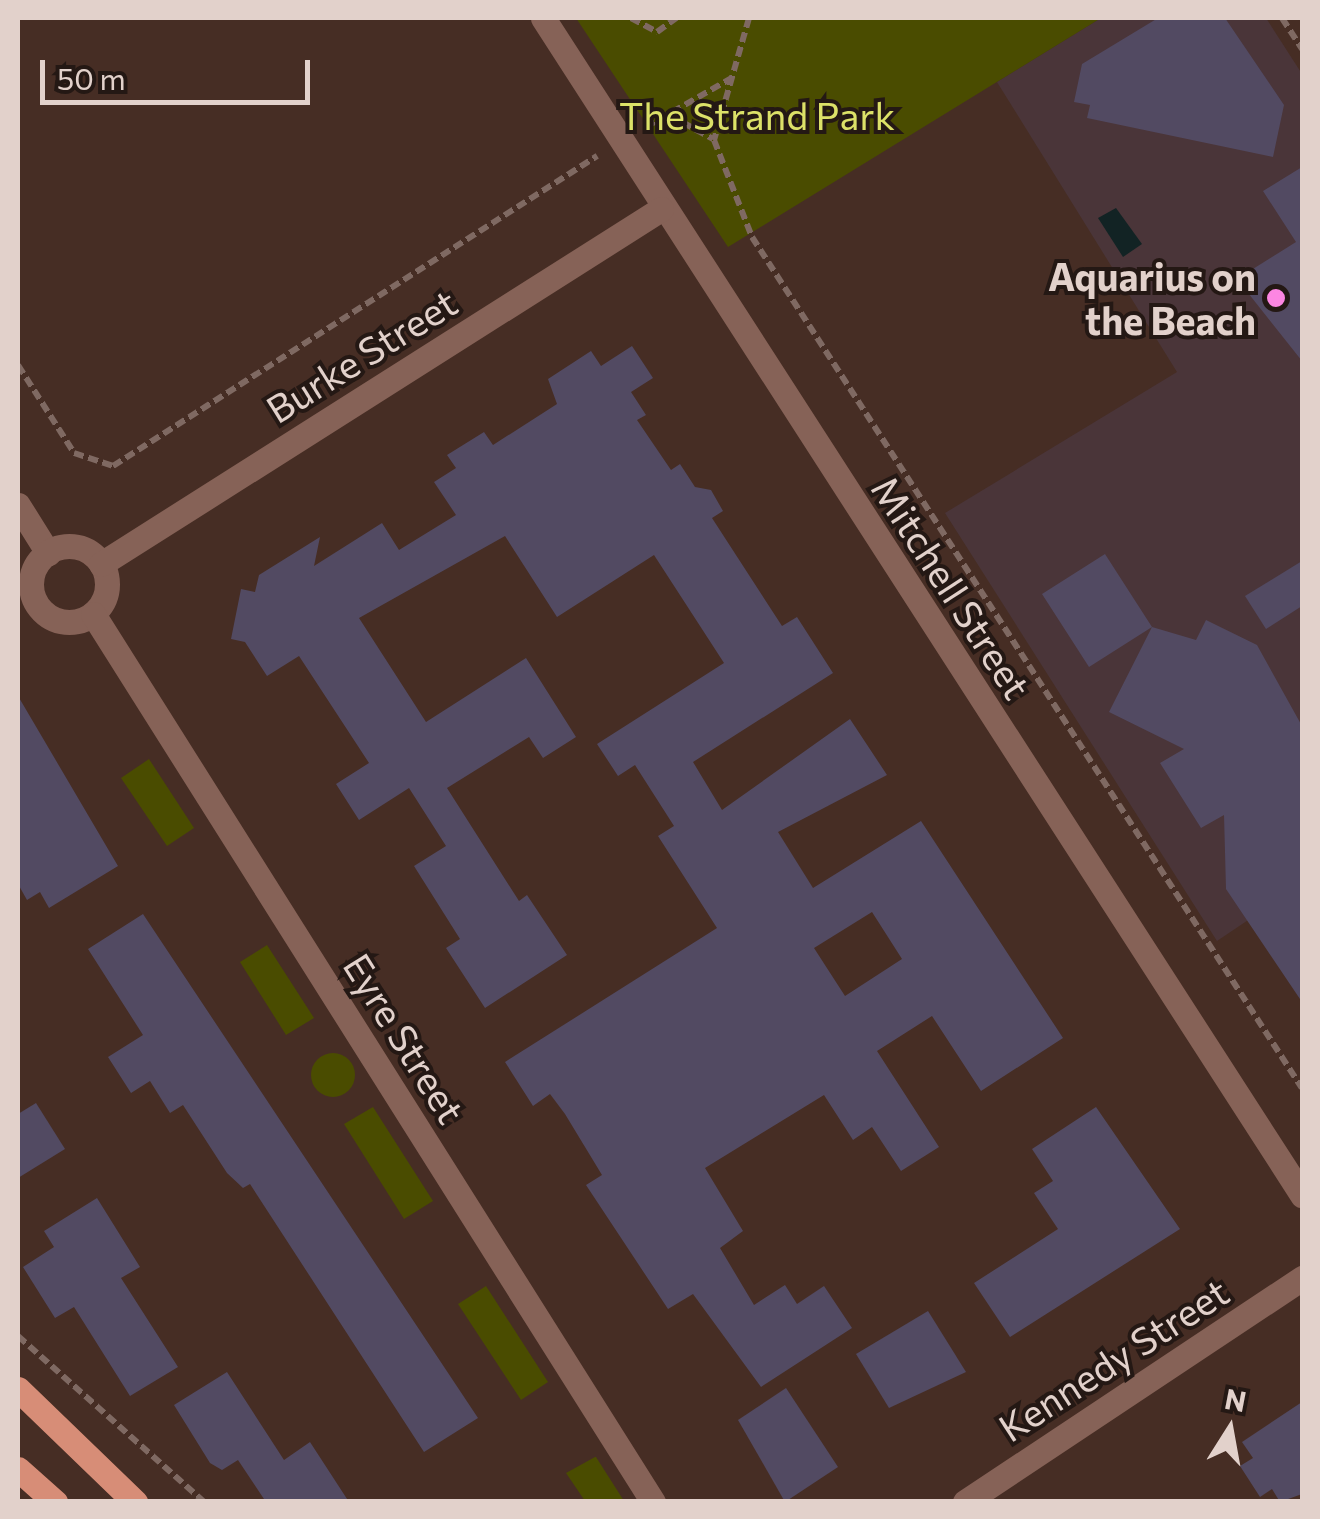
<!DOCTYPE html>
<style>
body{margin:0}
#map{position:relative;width:1320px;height:1519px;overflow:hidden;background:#462d24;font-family:Commissioner,sans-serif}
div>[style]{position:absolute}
.commercial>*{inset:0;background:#4a3539}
.green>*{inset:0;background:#4a4c00}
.round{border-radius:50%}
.water>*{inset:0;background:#122324}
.building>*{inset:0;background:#524a62}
.path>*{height:6px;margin-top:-3px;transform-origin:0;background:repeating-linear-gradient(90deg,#7f6962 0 10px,transparent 0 15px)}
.minor>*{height:25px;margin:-12.5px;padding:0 12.5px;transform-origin:12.5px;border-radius:12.5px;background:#866257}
.minor>.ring{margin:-12.5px;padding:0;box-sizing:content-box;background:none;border:25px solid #866257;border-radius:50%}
.major>*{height:25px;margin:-12.5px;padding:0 12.5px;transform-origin:12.5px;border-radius:12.5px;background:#d78d77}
.dots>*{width:28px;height:28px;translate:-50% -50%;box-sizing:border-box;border:5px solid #241814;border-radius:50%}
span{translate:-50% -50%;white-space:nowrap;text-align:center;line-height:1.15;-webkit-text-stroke:8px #241814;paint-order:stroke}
.park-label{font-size:38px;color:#dce168}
.poi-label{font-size:38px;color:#e2d1cb;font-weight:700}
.right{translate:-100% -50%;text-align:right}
.street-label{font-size:38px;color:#e2d1cb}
.frame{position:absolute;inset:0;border:20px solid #e2d1cb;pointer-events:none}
.north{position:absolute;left:1180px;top:1379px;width:100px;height:100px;-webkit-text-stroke:8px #241814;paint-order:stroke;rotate:11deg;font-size:28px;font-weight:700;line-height:40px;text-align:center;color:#e2d1cb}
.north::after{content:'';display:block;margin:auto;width:35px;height:45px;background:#e2d1cb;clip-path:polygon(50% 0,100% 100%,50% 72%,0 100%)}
.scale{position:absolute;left:40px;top:60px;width:270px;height:45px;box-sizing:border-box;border:5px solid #e2d1cb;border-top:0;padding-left:12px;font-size:30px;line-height:35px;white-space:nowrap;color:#e2d1cb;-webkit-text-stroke:8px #241814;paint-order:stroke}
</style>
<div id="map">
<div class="commercial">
<i style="clip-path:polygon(1101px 18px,1266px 18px,1302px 74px,1302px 884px,1217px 941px,945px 513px,1177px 372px,997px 82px)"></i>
</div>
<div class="green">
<i style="clip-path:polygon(576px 18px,1101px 18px,728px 247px)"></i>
<i style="clip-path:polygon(149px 759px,194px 828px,167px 846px,121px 778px)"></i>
<i style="clip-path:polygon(267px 945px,314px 1018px,286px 1035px,240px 962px)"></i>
<i class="round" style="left:311px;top:1053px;width:44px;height:44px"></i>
<i style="clip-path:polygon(373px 1107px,433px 1201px,404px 1219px,344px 1124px)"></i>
<i style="clip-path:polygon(486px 1286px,548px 1382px,521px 1400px,458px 1304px)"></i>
<i style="clip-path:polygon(595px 1457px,596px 1457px,624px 1501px,585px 1501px,566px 1473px)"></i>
</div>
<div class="water">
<i style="clip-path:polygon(1116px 208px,1142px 244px,1123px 257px,1098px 218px)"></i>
</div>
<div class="building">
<i style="clip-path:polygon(1158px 18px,1225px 18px,1284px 105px,1273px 157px,1087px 118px,1090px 105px,1074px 102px,1082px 64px)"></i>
<i style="clip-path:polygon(1302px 167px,1302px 361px,1237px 279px,1296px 242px,1263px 191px)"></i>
<i style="clip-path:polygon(evenodd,632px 346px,653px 378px,631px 392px,646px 415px,637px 420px,671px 470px,680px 464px,695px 487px,711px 490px,723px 511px,712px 518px,782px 626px,797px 617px,833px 673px,693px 762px,722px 810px,850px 719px,887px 775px,778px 832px,813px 888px,921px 821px,1063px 1038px,981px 1091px,932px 1016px,877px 1051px,939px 1147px,901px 1171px,872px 1127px,853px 1140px,824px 1095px,705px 1168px,743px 1231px,720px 1248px,754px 1305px,785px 1285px,797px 1304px,824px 1286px,852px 1328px,761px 1387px,693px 1294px,668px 1309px,586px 1185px,602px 1175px,565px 1114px,550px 1094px,533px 1106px,505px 1062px,717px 928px,658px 836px,674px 826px,635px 765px,618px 776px,597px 744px,724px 663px,654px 555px,557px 617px,505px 536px,359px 618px,426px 722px,526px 658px,576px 737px,543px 758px,529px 737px,447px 788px,519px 901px,527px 895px,567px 955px,485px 1008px,446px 948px,460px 939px,414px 866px,446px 846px,409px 788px,359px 820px,336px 784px,369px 763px,299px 656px,267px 676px,245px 642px,231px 639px,241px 589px,255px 592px,259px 575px,320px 537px,314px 566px,382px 523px,399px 550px,456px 515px,434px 482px,456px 468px,447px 455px,484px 432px,493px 445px,557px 404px,548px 379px,591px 351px,601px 366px,632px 346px,872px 912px,902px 959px,845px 996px,814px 948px,872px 912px)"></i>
<i style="clip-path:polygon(1105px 554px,1152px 627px,1196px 640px,1206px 620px,1257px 645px,1302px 726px,1302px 1002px,1226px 889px,1224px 815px,1201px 828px,1160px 763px,1184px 749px,1109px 712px,1152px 627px,1089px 667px,1042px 594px)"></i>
<i style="clip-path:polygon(1302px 561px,1302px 606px,1266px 629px,1245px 596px)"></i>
<i style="clip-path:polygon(18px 696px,118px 866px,49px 908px,40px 892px,27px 900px,18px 884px)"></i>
<i style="clip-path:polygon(143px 914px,478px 1418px,424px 1452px,250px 1184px,243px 1188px,227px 1173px,183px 1105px,170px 1113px,150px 1081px,131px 1093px,108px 1057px,143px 1035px,88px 949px)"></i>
<i style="clip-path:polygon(36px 1103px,65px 1149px,18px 1178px,18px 1114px)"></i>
<i style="clip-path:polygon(1096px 1107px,1180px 1229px,1010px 1337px,974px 1283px,1058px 1229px,1034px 1193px,1053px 1181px,1032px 1149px)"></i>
<i style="clip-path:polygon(97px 1198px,140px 1267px,121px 1278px,178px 1367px,130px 1396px,74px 1307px,55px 1318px,23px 1267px,54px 1247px,44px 1231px)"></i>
<i style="clip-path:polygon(928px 1311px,966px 1372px,889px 1408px,856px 1354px)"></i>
<i style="clip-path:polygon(227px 1372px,284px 1460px,310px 1442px,349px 1502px,266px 1502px,238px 1460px,222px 1470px,210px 1463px,174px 1405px)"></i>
<i style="clip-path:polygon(786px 1388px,838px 1467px,785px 1502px,738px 1420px)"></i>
<i style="clip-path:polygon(1302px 1402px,1302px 1494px,1280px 1502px,1272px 1489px,1260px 1497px,1240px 1466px,1253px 1458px,1242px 1442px)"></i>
</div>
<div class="path">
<i style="left:631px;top:18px;width:30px;rotate:28deg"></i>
<i style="left:657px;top:32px;width:24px;rotate:-36deg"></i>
<i style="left:749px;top:18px;width:127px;rotate:106deg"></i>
<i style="left:714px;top:140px;width:104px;rotate:68.6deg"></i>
<i style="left:752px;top:237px;width:1013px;rotate:57.13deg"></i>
<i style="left:1282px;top:18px;width:37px;rotate:57deg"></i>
<i style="left:669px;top:115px;width:50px;rotate:28.6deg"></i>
<i style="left:646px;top:127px;width:103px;rotate:-29.8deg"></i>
<i style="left:18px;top:365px;width:104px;rotate:57.5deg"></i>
<i style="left:74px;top:453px;width:41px;rotate:18.4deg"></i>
<i style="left:113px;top:466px;width:575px;rotate:-32.64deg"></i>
<i style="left:18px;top:1336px;width:249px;rotate:41.7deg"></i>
</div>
<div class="minor">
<i style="left:543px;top:18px;width:1401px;rotate:57.18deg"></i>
<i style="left:18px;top:505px;width:57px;rotate:58deg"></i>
<i class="ring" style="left:31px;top:546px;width:51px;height:51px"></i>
<i style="left:101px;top:564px;width:663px;rotate:-32.37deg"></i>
<i style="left:93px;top:614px;width:1050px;rotate:57.76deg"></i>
<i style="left:965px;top:1502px;width:405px;rotate:-33.6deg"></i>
</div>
<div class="major">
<i style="left:18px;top:1389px;width:163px;rotate:44deg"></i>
<i style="left:18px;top:1469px;width:50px;rotate:41.7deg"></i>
</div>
<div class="dots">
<i style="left:1276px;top:298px;background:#fd86e2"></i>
</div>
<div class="park-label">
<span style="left:757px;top:115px">The Strand Park</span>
</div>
<div class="poi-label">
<span class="right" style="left:1256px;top:298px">Aquarius on<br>the Beach</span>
</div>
<div class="street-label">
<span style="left:361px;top:355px;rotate:-32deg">Burke Street</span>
<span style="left:952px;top:587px;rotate:57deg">Mitchell Street</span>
<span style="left:405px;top:1038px;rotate:58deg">Eyre Street</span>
<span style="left:1113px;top:1359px;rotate:-33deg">Kennedy Street</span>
</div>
<div class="frame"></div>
<div class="north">N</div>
<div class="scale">50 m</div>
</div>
